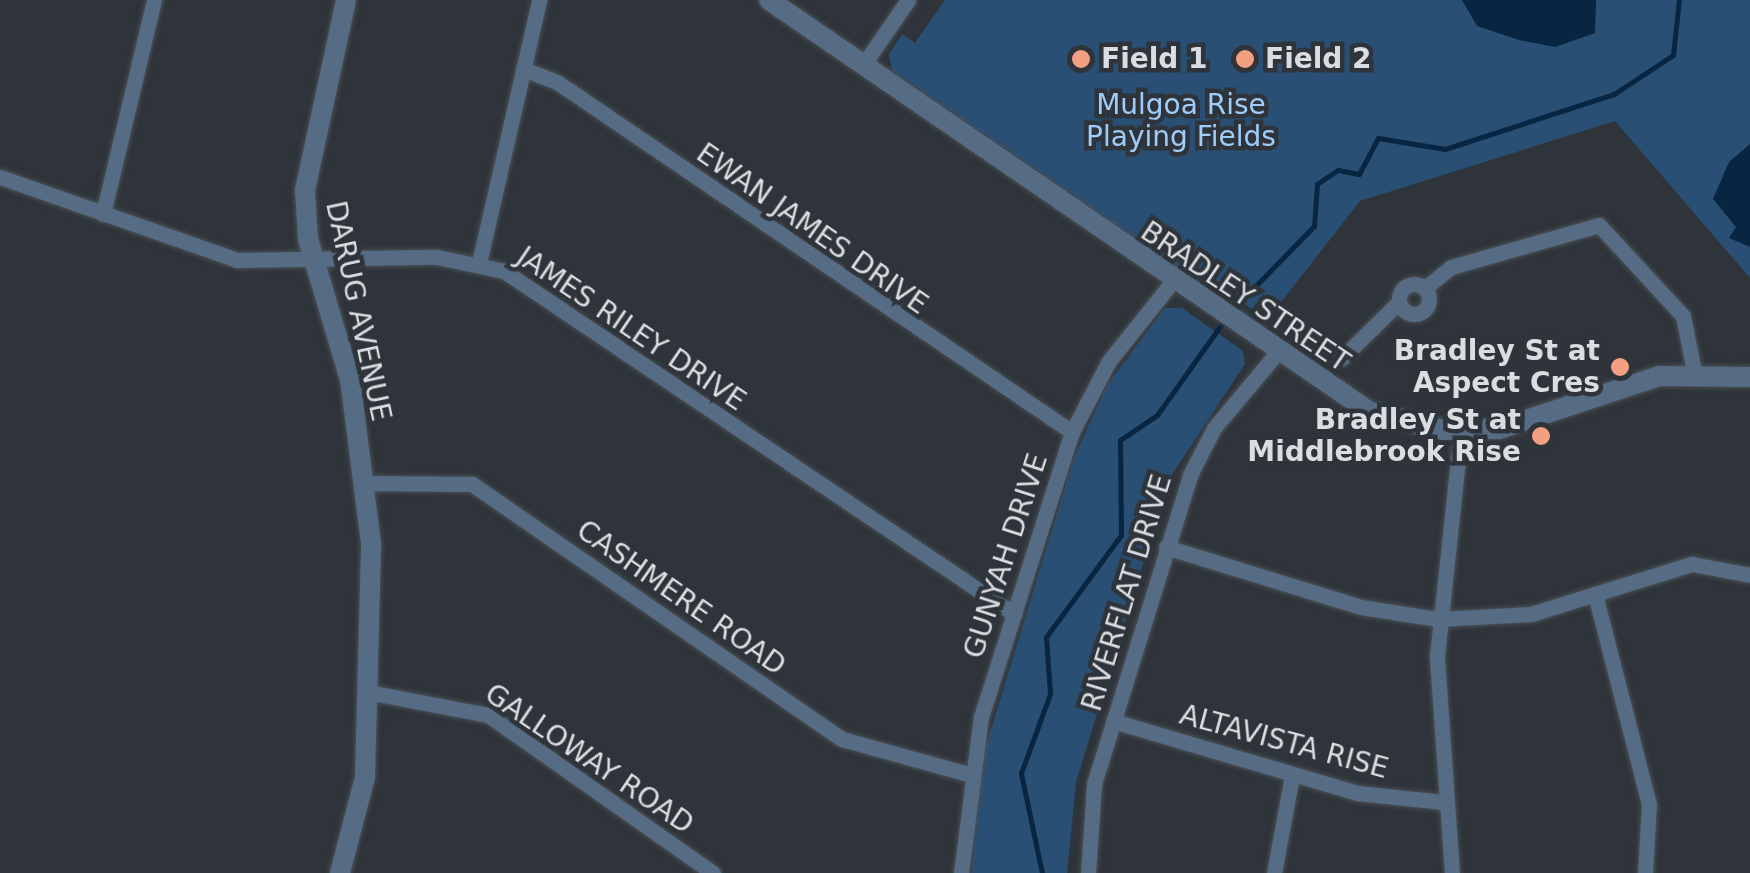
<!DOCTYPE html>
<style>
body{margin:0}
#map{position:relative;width:1750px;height:873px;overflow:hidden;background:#2e343a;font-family:"DejaVu Sans",sans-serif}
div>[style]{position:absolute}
.green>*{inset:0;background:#294f75}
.water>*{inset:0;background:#082541}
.stream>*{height:5px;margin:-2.5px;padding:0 2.5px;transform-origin:2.5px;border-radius:2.5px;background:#082541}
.roads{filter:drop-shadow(0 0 2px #4a4f55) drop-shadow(0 0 2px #4a4f55)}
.minor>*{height:15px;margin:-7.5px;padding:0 7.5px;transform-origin:7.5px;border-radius:7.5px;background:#556c84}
.minor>.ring{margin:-7.5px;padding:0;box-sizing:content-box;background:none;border:15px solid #556c84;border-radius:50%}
.tertiary>*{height:20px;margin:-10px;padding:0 10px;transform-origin:10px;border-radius:10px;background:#556c84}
.dots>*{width:28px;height:28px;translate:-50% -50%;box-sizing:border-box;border:5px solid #2e343a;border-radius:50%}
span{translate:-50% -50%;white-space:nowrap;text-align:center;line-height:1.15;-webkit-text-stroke:9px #2e343a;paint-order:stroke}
.poi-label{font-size:28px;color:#dadde2;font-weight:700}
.left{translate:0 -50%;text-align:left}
.right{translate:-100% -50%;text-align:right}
.park-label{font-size:28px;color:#a0ccfb}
.street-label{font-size:28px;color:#dadde2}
</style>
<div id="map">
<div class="green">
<i style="clip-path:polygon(945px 0,1750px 0,1750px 278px,1615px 121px,1360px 201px,1271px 315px,1259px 314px,1200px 274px,1193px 282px,892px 71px,889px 54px,902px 34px,915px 43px)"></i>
<i style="clip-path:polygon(1165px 308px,1182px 308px,1243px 351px,1245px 364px,1169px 479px,1076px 782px,1067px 873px,971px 873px,981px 762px,1074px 458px,1107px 385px)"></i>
</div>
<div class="water">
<i style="clip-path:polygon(1462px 0,1596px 0,1595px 33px,1555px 47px,1519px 40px,1477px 26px)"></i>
<i style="clip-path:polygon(1750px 144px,1750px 247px,1729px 238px,1736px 227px,1713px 199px,1729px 162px)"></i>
</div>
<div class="stream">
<i style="left:1233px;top:309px;width:116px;rotate:-45.7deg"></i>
<i style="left:1314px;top:226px;width:42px;rotate:-85.9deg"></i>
<i style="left:1317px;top:184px;width:25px;rotate:-34deg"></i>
<i style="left:1338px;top:170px;width:21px;rotate:11deg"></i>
<i style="left:1359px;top:174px;width:41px;rotate:-62.2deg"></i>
<i style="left:1378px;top:138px;width:68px;rotate:9.3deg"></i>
<i style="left:1445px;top:149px;width:178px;rotate:-18deg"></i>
<i style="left:1614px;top:94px;width:71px;rotate:-33.5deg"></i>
<i style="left:1673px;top:55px;width:55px;rotate:-83.8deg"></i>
<i style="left:1042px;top:873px;width:102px;rotate:-101.9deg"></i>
<i style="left:1021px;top:773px;width:84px;rotate:-69.8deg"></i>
<i style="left:1050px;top:694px;width:57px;rotate:-94deg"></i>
<i style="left:1046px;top:637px;width:127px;rotate:-53.7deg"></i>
<i style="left:1121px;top:535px;width:95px;rotate:-90.6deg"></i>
<i style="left:1120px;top:440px;width:45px;rotate:-34deg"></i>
<i style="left:1157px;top:415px;width:119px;rotate:-54.6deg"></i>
</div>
<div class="roads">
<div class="minor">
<i style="left:863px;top:65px;width:79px;rotate:-55.3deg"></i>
<i style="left:523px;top:69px;width:36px;rotate:21deg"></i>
<i style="left:557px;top:82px;width:623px;rotate:34.2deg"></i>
<i style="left:0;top:177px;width:251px;rotate:19.3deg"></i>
<i style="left:237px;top:260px;width:200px;rotate:-0.9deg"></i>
<i style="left:437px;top:257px;width:68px;rotate:11.8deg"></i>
<i style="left:504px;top:271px;width:615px;rotate:33.92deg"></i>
<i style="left:103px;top:214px;width:220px;rotate:-76.6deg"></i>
<i style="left:479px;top:263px;width:270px;rotate:-77.1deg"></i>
<i class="ring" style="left:1399px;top:284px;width:15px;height:15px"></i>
<i style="left:1425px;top:288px;width:33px;rotate:-39deg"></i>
<i style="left:1451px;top:267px;width:154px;rotate:-15.8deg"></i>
<i style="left:1599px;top:225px;width:124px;rotate:47.3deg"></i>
<i style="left:1683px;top:316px;width:56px;rotate:78.7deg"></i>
<i style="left:1342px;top:358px;width:80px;rotate:-44.5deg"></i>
<i style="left:365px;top:483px;width:107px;rotate:0.5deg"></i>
<i style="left:472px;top:484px;width:449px;rotate:34.6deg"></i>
<i style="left:842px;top:739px;width:131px;rotate:15.5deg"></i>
<i style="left:1166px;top:547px;width:204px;rotate:17.1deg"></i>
<i style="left:1361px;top:607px;width:78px;rotate:8.9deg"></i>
<i style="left:1438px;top:619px;width:93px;rotate:-3.1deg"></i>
<i style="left:1531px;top:614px;width:169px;rotate:-17.3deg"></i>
<i style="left:1692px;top:564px;width:59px;rotate:10.7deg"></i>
<i style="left:1596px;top:598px;width:213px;rotate:75.6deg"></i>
<i style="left:1649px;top:804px;width:69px;rotate:93.3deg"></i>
<i style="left:373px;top:693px;width:117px;rotate:10.8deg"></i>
<i style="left:488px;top:715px;width:275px;rotate:35.1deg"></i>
<i style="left:1113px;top:721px;width:254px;rotate:16.4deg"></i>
<i style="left:1357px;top:793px;width:87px;rotate:5.9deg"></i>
<i style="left:961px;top:873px;width:157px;rotate:-82.7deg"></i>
<i style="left:981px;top:717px;width:299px;rotate:-72.3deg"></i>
<i style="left:1072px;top:432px;width:80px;rotate:-62.5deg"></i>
<i style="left:1109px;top:361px;width:101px;rotate:-51.4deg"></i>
<i style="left:1088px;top:873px;width:89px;rotate:-86.1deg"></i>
<i style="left:1094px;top:784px;width:324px;rotate:-72.7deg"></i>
<i style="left:1190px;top:475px;width:53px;rotate:-62.9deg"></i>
<i style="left:1214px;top:428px;width:97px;rotate:-50deg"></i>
<i style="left:1274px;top:873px;width:99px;rotate:-79.5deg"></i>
<i style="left:1452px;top:873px;width:218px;rotate:-94deg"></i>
<i style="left:1437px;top:656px;width:226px;rotate:-83.9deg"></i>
</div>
<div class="tertiary">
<i style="left:769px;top:0;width:729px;rotate:34.43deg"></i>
<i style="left:1370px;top:412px;width:76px;rotate:13.7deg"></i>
<i style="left:1444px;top:430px;width:55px;rotate:-1deg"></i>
<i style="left:1499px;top:429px;width:169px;rotate:-18.3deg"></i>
<i style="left:1659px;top:376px;width:91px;rotate:0.6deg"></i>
<i style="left:340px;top:873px;width:99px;rotate:-75.4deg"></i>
<i style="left:365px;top:777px;width:234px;rotate:-88.5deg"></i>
<i style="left:371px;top:543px;width:164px;rotate:-97.3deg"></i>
<i style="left:350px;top:380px;width:147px;rotate:-106.6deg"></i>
<i style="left:308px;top:239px;width:49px;rotate:-93.5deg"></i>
<i style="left:305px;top:190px;width:194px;rotate:-77.8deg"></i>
</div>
</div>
<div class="dots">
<i style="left:1081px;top:59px;background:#f3a082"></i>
<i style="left:1245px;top:59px;background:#f3a082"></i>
<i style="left:1620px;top:367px;background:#f3a082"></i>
<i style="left:1541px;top:436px;background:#f3a082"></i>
</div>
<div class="poi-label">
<span class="left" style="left:1101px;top:59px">Field 1</span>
<span class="left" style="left:1265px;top:59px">Field 2</span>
<span class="right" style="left:1600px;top:367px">Bradley St at<br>Aspect Cres</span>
<span class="right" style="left:1521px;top:436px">Bradley St at<br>Middlebrook Rise</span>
</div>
<div class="park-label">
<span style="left:1181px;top:121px">Mulgoa Rise<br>Playing Fields</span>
</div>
<div class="street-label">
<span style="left:812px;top:229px;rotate:35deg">EWAN JAMES DRIVE</span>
<span style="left:1245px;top:297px;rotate:34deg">BRADLEY STREET</span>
<span style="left:358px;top:311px;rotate:78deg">DARUG AVENUE</span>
<span style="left:631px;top:329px;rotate:34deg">JAMES RILEY DRIVE</span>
<span style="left:1006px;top:556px;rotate:-72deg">GUNYAH DRIVE</span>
<span style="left:1127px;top:593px;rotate:-73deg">RIVERFLAT DRIVE</span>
<span style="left:681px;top:598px;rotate:35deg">CASHMERE ROAD</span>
<span style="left:1284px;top:742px;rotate:15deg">ALTAVISTA RISE</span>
<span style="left:589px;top:759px;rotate:34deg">GALLOWAY ROAD</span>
</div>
</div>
